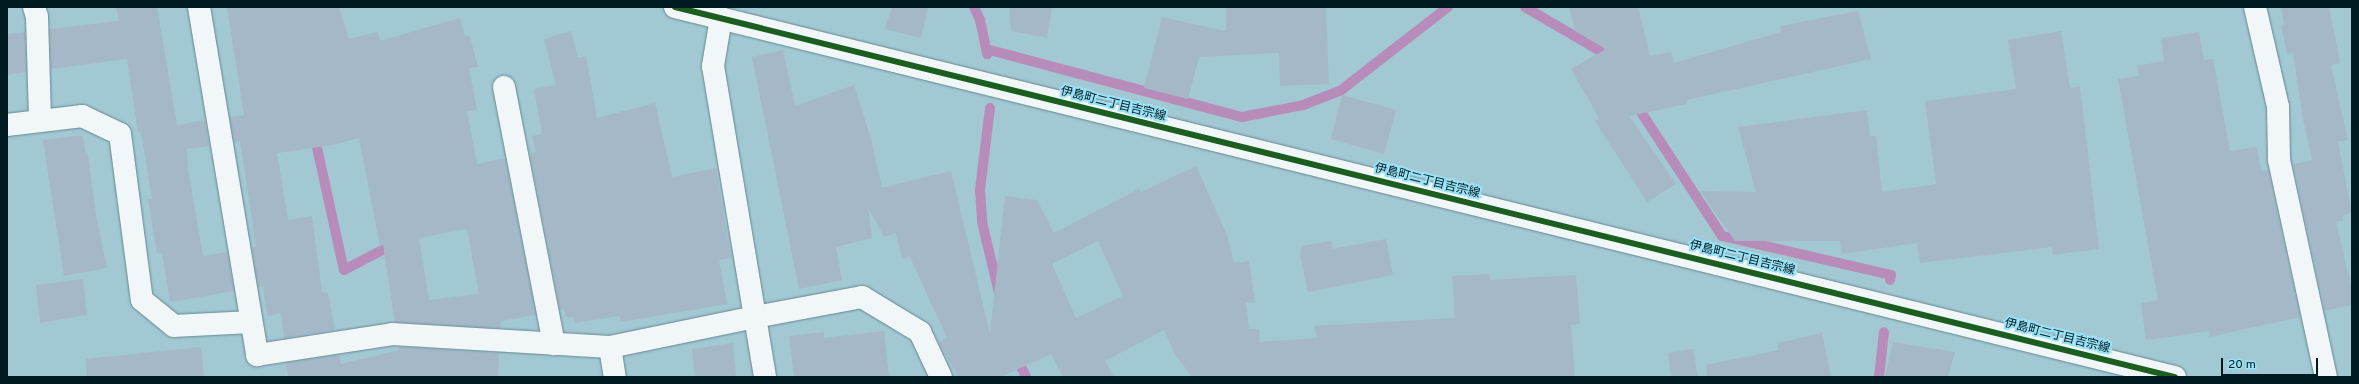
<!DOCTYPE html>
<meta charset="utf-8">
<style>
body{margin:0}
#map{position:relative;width:2359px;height:384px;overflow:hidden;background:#a1c8d3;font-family:Overpass,"Noto Sans JP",sans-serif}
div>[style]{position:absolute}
.stream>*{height:10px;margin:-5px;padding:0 5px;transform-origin:5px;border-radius:5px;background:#b78cb8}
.building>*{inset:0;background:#a5b8c7}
.roads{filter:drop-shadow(0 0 1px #67878f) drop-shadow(0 0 1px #67878f)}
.street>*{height:22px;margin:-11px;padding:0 11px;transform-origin:11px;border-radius:11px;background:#f1f7f8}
.secondary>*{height:22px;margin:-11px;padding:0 11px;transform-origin:11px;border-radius:11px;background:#f1f7f8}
.cycleway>*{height:6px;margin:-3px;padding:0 3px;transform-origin:3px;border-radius:3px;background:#1b5e20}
span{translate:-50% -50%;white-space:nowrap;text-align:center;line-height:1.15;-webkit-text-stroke:4px #99e1f5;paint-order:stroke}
.street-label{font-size:12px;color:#001a21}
.frame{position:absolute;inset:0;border:8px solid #001a21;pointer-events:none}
.scale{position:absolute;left:2221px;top:358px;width:97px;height:18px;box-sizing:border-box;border:2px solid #001a21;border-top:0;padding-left:5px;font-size:12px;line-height:14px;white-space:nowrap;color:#001a21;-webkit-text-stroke:3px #99e1f5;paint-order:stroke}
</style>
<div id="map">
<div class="stream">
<i style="left:974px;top:7px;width:14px;rotate:65deg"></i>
<i style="left:980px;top:20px;width:35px;rotate:78deg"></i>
<i style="left:1525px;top:7px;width:87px;rotate:30.4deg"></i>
<i style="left:1600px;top:51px;width:14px;rotate:56deg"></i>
<i style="left:986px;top:49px;width:265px;rotate:14.9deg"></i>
<i style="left:1242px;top:117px;width:62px;rotate:-11.1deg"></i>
<i style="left:1303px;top:105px;width:40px;rotate:-21deg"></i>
<i style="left:1340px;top:91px;width:137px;rotate:-37.9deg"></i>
<i style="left:1635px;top:103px;width:159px;rotate:56.8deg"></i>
<i style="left:1722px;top:236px;width:173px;rotate:13deg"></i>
<i style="left:1891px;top:275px;width:5px;rotate:101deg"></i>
<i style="left:990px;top:108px;width:83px;rotate:97deg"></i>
<i style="left:980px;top:190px;width:32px;rotate:86deg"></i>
<i style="left:982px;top:222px;width:73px;rotate:76.5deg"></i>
<i style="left:314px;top:134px;width:139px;rotate:77.6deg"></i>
<i style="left:344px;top:270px;width:56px;rotate:-27.5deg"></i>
<i style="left:1016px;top:357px;width:22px;rotate:63deg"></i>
<i style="left:1879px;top:377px;width:45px;rotate:-83.7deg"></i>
</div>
<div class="building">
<i style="clip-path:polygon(116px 7px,157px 7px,177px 125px,205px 120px,209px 146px,187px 149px,188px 169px,203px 256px,227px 252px,234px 291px,170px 302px,162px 253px,157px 253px,148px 199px,152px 199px,141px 132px,138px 132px,127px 59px,51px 69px,50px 29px,119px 21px)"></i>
<i style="clip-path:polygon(evenodd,227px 7px,339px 7px,349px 39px,378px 32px,380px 41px,460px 18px,465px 36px,470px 36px,478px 67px,469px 68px,477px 110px,467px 111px,477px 164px,505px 158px,536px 315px,501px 321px,500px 328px,395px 322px,383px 245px,380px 246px,359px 138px,333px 145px,277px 153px,288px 220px,312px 216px,322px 292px,328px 293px,335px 330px,284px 338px,281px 313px,267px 316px,263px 286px,258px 287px,252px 247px,256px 247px,240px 141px,234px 142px,230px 117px,244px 115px,227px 7px,467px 229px,479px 294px,429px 300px,419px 238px,467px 229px)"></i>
<i style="clip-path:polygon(892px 7px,928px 7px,921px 38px,885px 29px)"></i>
<i style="clip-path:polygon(1009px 7px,1052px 7px,1047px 38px,1011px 31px)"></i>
<i style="clip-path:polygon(1226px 7px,1326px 7px,1329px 84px,1280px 86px,1279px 53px,1199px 57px,1188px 99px,1144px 88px,1162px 17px,1226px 31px)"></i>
<i style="clip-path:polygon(1569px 7px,1638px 7px,1650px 56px,1671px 52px,1674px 63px,1781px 32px,1780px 26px,1858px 11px,1871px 59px,1687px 100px,1687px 104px,1629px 116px,1676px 184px,1647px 202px,1595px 121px,1599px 118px,1571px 69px,1606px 49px,1575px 31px)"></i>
<i style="clip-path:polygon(2281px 7px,2329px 7px,2340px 63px,2331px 65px,2348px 140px,2338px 142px,2352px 213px,2343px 215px,2343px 221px,2336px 222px,2352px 289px,2352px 305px,2325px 311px,2293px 164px,2312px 160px,2303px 119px,2293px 53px,2287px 54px,2281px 25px,2284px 25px)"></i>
<i style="clip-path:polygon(571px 31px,578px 58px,586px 56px,597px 118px,655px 103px,672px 177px,716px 168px,731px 258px,719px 260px,727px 304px,621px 322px,620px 316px,575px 323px,573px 317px,566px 317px,564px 309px,560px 310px,530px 153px,536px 152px,532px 136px,542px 134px,534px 89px,556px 85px,544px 39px)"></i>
<i style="clip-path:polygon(2061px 31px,2070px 88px,2080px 86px,2099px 249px,2053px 255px,2052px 247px,1920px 263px,1917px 243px,1842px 254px,1840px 241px,1735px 241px,1700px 191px,1756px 192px,1738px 127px,1867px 110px,1870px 136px,1876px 136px,1882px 192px,1936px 184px,1925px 101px,2016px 89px,2008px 40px)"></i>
<i style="clip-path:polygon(25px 32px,26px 72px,7px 75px,7px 34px)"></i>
<i style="clip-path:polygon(2199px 32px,2204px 60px,2213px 59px,2230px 151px,2257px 147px,2261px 171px,2268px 170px,2300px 317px,2209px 337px,2210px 331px,2146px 340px,2141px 303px,2158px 300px,2118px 79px,2139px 76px,2137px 66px,2164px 61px,2161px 38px)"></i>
<i style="clip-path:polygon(evenodd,783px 50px,795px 106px,854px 85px,871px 139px,882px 188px,951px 171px,990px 334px,1005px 196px,1037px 200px,1054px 233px,1139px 189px,1141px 192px,1196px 166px,1227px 235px,1234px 263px,1249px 261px,1255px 302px,1246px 303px,1249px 329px,1259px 329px,1260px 342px,1317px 338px,1314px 326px,1455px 318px,1452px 276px,1489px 274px,1490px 280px,1576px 275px,1580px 324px,1571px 325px,1575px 377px,1192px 377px,1175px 354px,1164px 330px,1105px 361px,1114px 377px,1063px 377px,1051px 354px,1001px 377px,958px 377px,939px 342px,947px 338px,910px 257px,902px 259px,896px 233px,884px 237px,868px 207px,872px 238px,836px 247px,842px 280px,799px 289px,752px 57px,783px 50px,1098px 241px,1123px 296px,1076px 318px,1052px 264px,1098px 241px)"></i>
<i style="clip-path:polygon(1342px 95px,1396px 110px,1384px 154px,1331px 139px)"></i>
<i style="clip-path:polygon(83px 135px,86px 156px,88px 155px,96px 215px,107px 268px,64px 276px,43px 140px)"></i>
<i style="clip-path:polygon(1386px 239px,1393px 275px,1308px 292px,1300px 255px,1301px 246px,1332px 241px,1332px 249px)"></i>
<i style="clip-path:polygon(83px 279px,87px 315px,40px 323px,36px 285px)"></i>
<i style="clip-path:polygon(884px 331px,889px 377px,794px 377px,789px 336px,824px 332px,824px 338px)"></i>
<i style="clip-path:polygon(1822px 333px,1831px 377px,1707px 377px,1706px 365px,1779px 350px,1777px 343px)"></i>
<i style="clip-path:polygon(1893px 342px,1955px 352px,1948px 377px,1885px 377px)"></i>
<i style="clip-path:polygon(733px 343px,736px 377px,695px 377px,692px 349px)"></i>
<i style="clip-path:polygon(201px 347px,204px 377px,87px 377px,86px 359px)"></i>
<i style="clip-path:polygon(398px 347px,499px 353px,498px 377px,288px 377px,286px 363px,339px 355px,341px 364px,399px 350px)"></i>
<i style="clip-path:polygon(1693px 349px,1698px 377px,1671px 377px,1668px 353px)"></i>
</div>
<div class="roads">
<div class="street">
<i style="left:34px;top:7px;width:10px;rotate:73deg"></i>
<i style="left:37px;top:17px;width:104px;rotate:88.3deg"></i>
<i style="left:199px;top:7px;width:353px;rotate:80.5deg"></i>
<i style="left:257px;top:355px;width:137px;rotate:-8.8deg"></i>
<i style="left:392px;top:334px;width:218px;rotate:3.4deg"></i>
<i style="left:610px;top:347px;width:148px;rotate:-11.7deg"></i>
<i style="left:755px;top:317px;width:109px;rotate:-10.6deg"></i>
<i style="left:862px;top:297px;width:68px;rotate:31.1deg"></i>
<i style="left:920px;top:332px;width:50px;rotate:65deg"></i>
<i style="left:2255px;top:7px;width:103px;rotate:77deg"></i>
<i style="left:2278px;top:107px;width:53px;rotate:88.9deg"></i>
<i style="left:2279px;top:160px;width:222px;rotate:77.8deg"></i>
<i style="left:721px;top:18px;width:49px;rotate:99.5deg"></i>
<i style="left:713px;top:66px;width:315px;rotate:80.5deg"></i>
<i style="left:504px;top:87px;width:262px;rotate:79deg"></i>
<i style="left:7px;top:125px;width:76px;rotate:-6.8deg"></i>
<i style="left:82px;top:116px;width:42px;rotate:25.3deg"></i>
<i style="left:120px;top:134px;width:167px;rotate:82.5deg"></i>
<i style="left:142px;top:300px;width:41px;rotate:39.1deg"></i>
<i style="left:174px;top:326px;width:77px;rotate:-3deg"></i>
<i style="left:610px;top:347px;width:30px;rotate:81deg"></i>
</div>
<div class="secondary">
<i style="left:675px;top:7px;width:1545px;rotate:13.86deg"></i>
</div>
</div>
<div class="cycleway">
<i style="left:675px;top:7px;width:1545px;rotate:13.86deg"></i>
</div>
<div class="street-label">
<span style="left:1113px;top:105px;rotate:14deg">伊島町二丁目吉宗線</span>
<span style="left:1427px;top:182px;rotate:14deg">伊島町二丁目吉宗線</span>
<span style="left:1742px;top:259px;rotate:14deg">伊島町二丁目吉宗線</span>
<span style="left:2057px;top:337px;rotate:14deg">伊島町二丁目吉宗線</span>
</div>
<div class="frame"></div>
<div class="scale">20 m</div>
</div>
